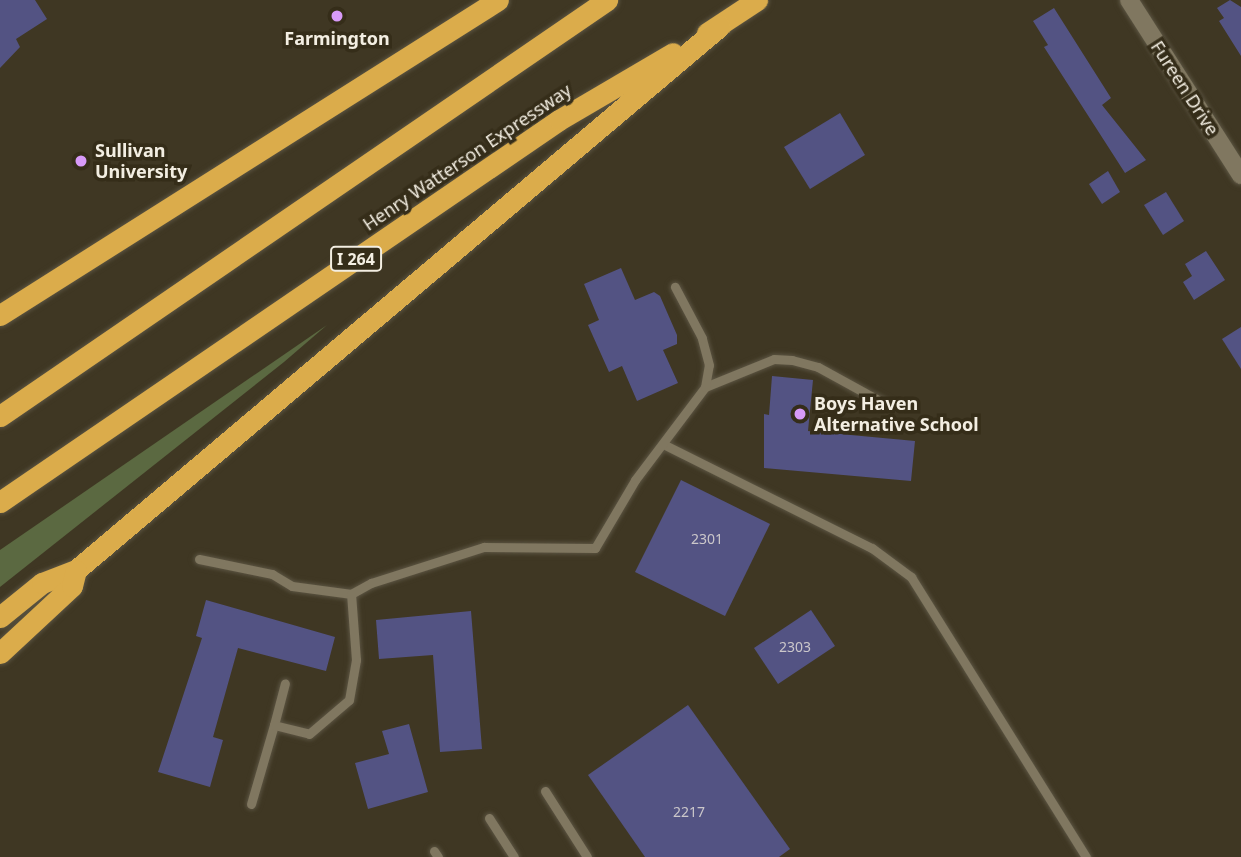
<!DOCTYPE html>
<style>
body{margin:0}
#map{position:relative;width:1241px;height:857px;overflow:hidden;background:#3f3723;font-family:"Noto Sans",sans-serif}
div>[style]{position:absolute}
.green>*{inset:0;background:#5b6941}
.building>*{inset:0;background:#535383}
.roads{filter:drop-shadow(0 0 2px #5b5442) drop-shadow(0 0 2px #5b5442)}
.service>*{height:9px;margin:-4.5px;padding:0 4.5px;transform-origin:4.5px;border-radius:4.5px;background:#807760}
.minor>*{height:18px;margin:-9px;padding:0 9px;transform-origin:9px;border-radius:9px;background:#807760}
.motorway>*{height:21px;margin:-10.5px;padding:0 10.5px;transform-origin:10.5px;border-radius:10.5px;background:#dbac4b}
.dots>*{width:19px;height:19px;translate:-50% -50%;box-sizing:border-box;border:4px solid #352d19;border-radius:50%}
span{translate:-50% -50%;white-space:nowrap;text-align:center;line-height:1.15;-webkit-text-stroke:7px #352d19;paint-order:stroke}
.number-label{font-size:14px;color:#cbc7ca}
.number-label span{-webkit-text-stroke-width:0}
.shield-label span{padding:2px 5px;background:#352d19;border:2px solid;border-radius:5px;-webkit-text-stroke-width:0}
.shield-label{font-size:16px;color:#f3eee2;font-weight:700}
.poi-label{font-size:18px;color:#f3eee2;font-weight:700}
.left{translate:0 -50%;text-align:left}
.street-label{font-size:18px;color:#f3eee2}
</style>
<div id="map">
<div class="green">
<i style="clip-path:polygon(327px 325px,284px 362px,0 587px,0 550px)"></i>
</div>
<div class="building">
<i style="clip-path:polygon(0 0,35px 0,47px 19px,16px 39px,20px 47px,0 68px)"></i>
<i style="clip-path:polygon(1230px 0,1241px 7px,1241px 56px,1219px 21px,1224px 18px,1217px 8px)"></i>
<i style="clip-path:polygon(1054px 8px,1111px 98px,1102px 105px,1146px 160px,1125px 173px,1044px 47px,1048px 45px,1033px 21px)"></i>
<i style="clip-path:polygon(840px 113px,865px 155px,810px 189px,784px 147px)"></i>
<i style="clip-path:polygon(1108px 171px,1120px 192px,1102px 204px,1089px 184px)"></i>
<i style="clip-path:polygon(1166px 192px,1184px 221px,1163px 235px,1144px 205px)"></i>
<i style="clip-path:polygon(1206px 251px,1225px 280px,1194px 300px,1183px 282px,1192px 276px,1185px 264px)"></i>
<i style="clip-path:polygon(621px 268px,635px 300px,654px 292px,660px 296px,677px 335px,677px 344px,663px 350px,678px 383px,637px 401px,622px 366px,609px 372px,588px 325px,599px 320px,584px 284px)"></i>
<i style="clip-path:polygon(1241px 327px,1241px 369px,1222px 339px)"></i>
<i style="clip-path:polygon(772px 376px,813px 380px,808px 431px,915px 441px,911px 481px,764px 468px,764px 414px,769px 415px)"></i>
<i style="clip-path:polygon(681px 480px,770px 524px,725px 616px,635px 572px)"></i>
<i style="clip-path:polygon(206px 600px,335px 637px,326px 671px,238px 648px,213px 737px,223px 740px,210px 787px,158px 772px,202px 638px,196px 636px)"></i>
<i style="clip-path:polygon(811px 610px,835px 646px,778px 684px,754px 648px)"></i>
<i style="clip-path:polygon(471px 611px,482px 749px,440px 752px,433px 655px,379px 659px,376px 620px)"></i>
<i style="clip-path:polygon(688px 705px,790px 849px,779px 857px,645px 857px,588px 775px)"></i>
<i style="clip-path:polygon(409px 724px,428px 792px,368px 809px,355px 763px,389px 754px,382px 731px)"></i>
</div>
<div class="roads">
<div class="service">
<i style="left:705px;top:387px;width:74px;rotate:-22.1deg"></i>
<i style="left:774px;top:359px;width:18px;rotate:3deg"></i>
<i style="left:792px;top:360px;width:27px;rotate:15deg"></i>
<i style="left:818px;top:367px;width:81px;rotate:28.8deg"></i>
<i style="left:663px;top:444px;width:233px;rotate:26.5deg"></i>
<i style="left:872px;top:548px;width:49px;rotate:36.6deg"></i>
<i style="left:911px;top:577px;width:330px;rotate:58deg"></i>
<i style="left:199px;top:559px;width:75px;rotate:11.6deg"></i>
<i style="left:272px;top:574px;width:23px;rotate:31deg"></i>
<i style="left:292px;top:586px;width:60px;rotate:7.7deg"></i>
<i style="left:274px;top:725px;width:43px;rotate:-75.3deg"></i>
<i style="left:545px;top:791px;width:78px;rotate:57.5deg"></i>
<i style="left:251px;top:804px;width:82px;rotate:-73.8deg"></i>
<i style="left:274px;top:725px;width:36px;rotate:14deg"></i>
<i style="left:309px;top:734px;width:52px;rotate:-40.4deg"></i>
<i style="left:349px;top:700px;width:41px;rotate:-80.1deg"></i>
<i style="left:356px;top:660px;width:66px;rotate:-94.3deg"></i>
<i style="left:351px;top:594px;width:23px;rotate:-29deg"></i>
<i style="left:371px;top:583px;width:119px;rotate:-17.7deg"></i>
<i style="left:484px;top:547px;width:111px;rotate:0.5deg"></i>
<i style="left:595px;top:548px;width:79px;rotate:-59.5deg"></i>
<i style="left:635px;top:480px;width:116px;rotate:-53deg"></i>
<i style="left:705px;top:387px;width:22px;rotate:-80deg"></i>
<i style="left:709px;top:365px;width:28px;rotate:-105deg"></i>
<i style="left:702px;top:338px;width:58px;rotate:-117.9deg"></i>
<i style="left:489px;top:818px;width:46px;rotate:57.3deg"></i>
<i style="left:434px;top:851px;width:7px;rotate:56deg"></i>
</div>
<div class="minor">
<i style="left:1129px;top:0;width:208px;rotate:57.4deg"></i>
</div>
<div class="motorway">
<i style="left:707px;top:33px;width:60px;rotate:-33.4deg"></i>
<i style="left:0;top:315px;width:589px;rotate:-32.31deg"></i>
<i style="left:0;top:416px;width:736px;rotate:-34.42deg"></i>
<i style="left:0;top:502px;width:677px;rotate:-34.35deg"></i>
<i style="left:559px;top:120px;width:132px;rotate:-30.4deg"></i>
<i style="left:0;top:617px;width:54px;rotate:-39deg"></i>
<i style="left:42px;top:583px;width:36px;rotate:-21deg"></i>
<i style="left:76px;top:570px;width:843px;rotate:-40.19deg"></i>
<i style="left:0;top:653px;width:98px;rotate:-42.9deg"></i>
<i style="left:72px;top:586px;width:16px;rotate:-76deg"></i>
</div>
</div>
<div class="dots">
<i style="left:337px;top:16px;background:#d89af8"></i>
<i style="left:81px;top:161px;background:#d89af8"></i>
<i style="left:800px;top:414px;background:#d89af8"></i>
</div>
<div class="number-label">
<span style="left:707px;top:539px">2301</span>
<span style="left:795px;top:647px">2303</span>
<span style="left:689px;top:812px">2217</span>
</div>
<div class="shield-label">
<span style="left:356px;top:259px">I 264</span>
</div>
<div class="poi-label">
<span style="left:337px;top:38px">Farmington</span>
<span class="left" style="left:95px;top:161px">Sullivan<br>University</span>
<span class="left" style="left:814px;top:414px">Boys Haven<br>Alternative School</span>
</div>
<div class="street-label">
<span style="left:1185px;top:88px;rotate:57deg">Fureen Drive</span>
<span style="left:467px;top:157px;rotate:-34deg">Henry Watterson Expressway</span>
</div>
</div>
